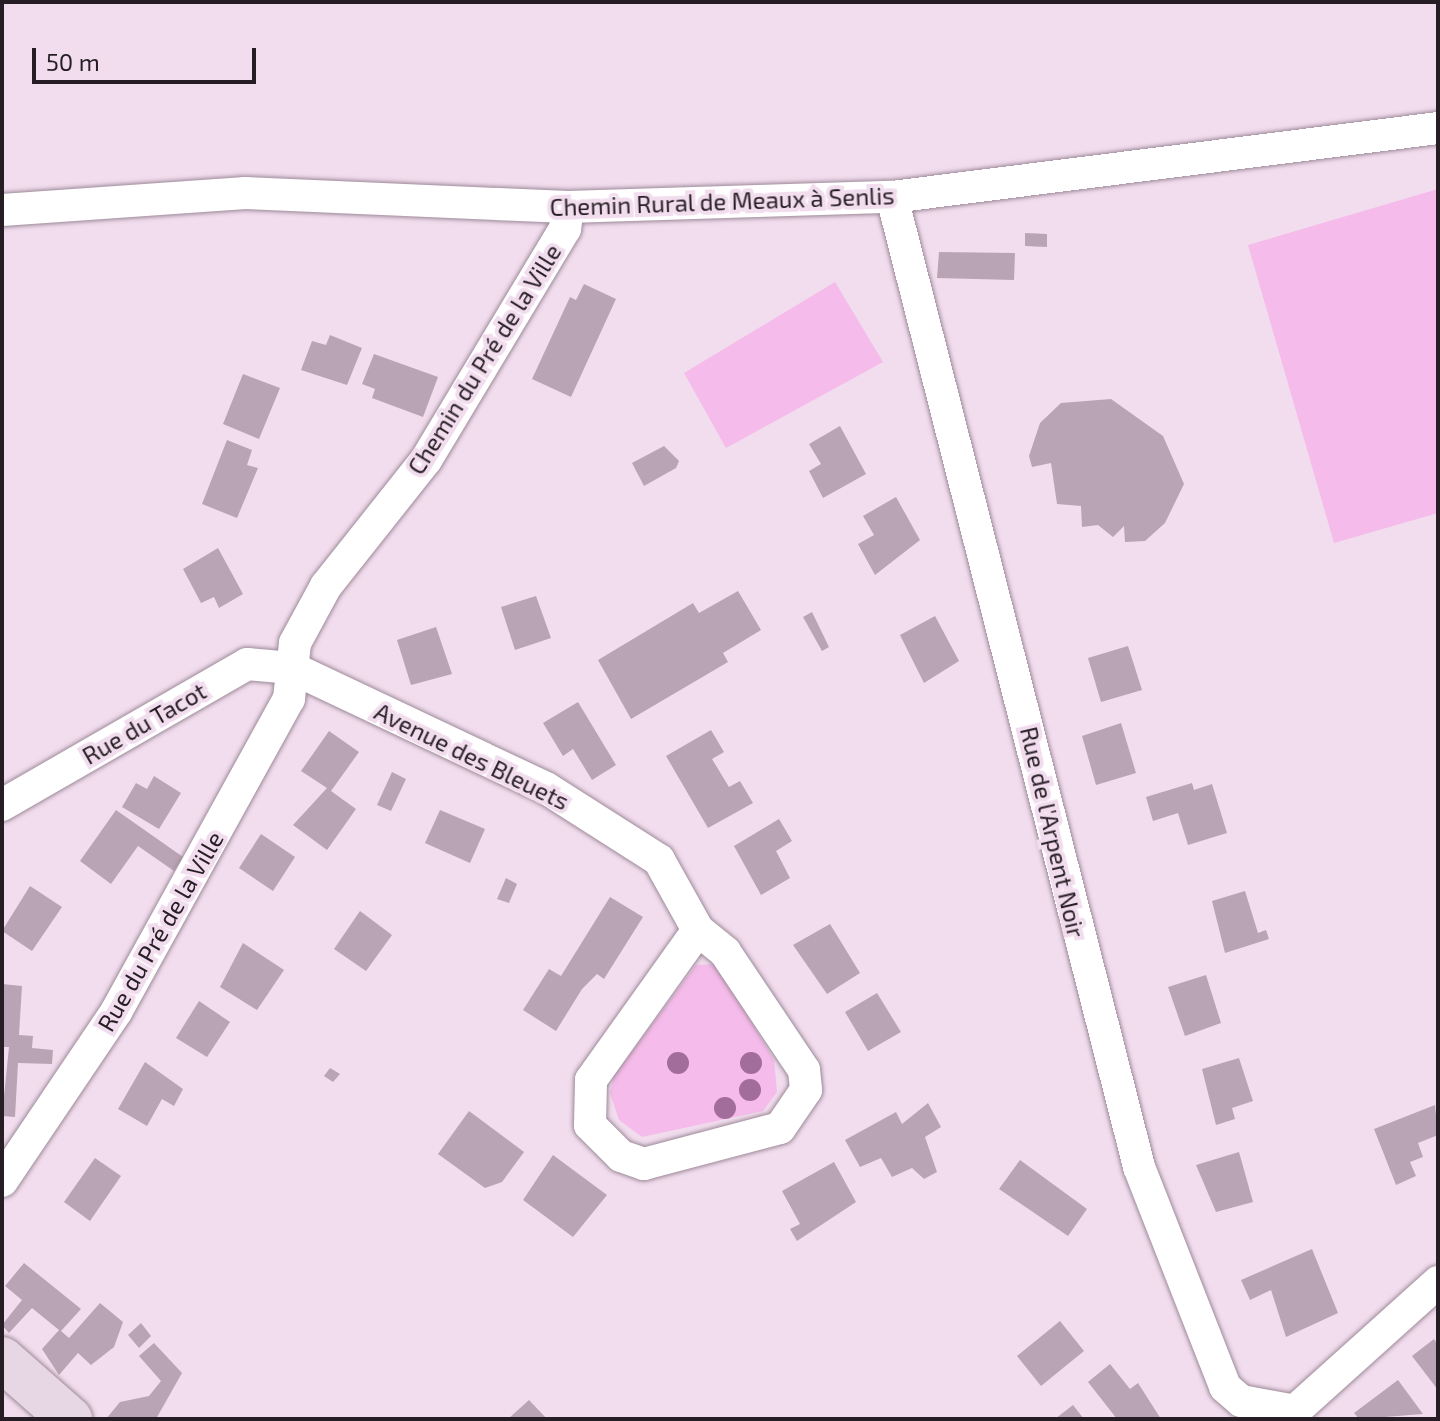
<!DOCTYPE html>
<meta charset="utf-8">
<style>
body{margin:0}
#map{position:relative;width:1440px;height:1421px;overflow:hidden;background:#f2ddee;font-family:"Exo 2",sans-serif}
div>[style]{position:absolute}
.green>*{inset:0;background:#f5bbea}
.building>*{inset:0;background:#b8a4b4}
.roads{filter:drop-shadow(0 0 2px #9d8a99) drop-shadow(0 0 2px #9d8a99)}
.street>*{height:32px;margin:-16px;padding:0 16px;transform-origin:16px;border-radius:16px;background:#fff}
.secondary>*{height:44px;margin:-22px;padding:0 22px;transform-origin:22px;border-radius:22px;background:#e7d6e4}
.trees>*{width:22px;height:22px;margin:-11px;border-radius:50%;background:#a26c9b}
span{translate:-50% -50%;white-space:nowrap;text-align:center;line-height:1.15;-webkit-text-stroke:8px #f2ddee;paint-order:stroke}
.street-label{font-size:24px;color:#261e24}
.frame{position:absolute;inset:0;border:4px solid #261e24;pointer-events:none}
.scale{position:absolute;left:32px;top:48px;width:224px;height:36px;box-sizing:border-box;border:4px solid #261e24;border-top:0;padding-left:10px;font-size:24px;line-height:28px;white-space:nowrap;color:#261e24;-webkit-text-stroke:6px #f2ddee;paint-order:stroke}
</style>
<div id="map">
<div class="green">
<i style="clip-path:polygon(1438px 189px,1438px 513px,1334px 543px,1248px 245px)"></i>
<i style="clip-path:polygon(835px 282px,883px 362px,726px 448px,684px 373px)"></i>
<i style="clip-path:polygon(717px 964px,774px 1060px,777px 1092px,763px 1111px,642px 1137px,619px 1120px,610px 1093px,614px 1076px,696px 965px)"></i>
</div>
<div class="building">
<i style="clip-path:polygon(1025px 233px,1047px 234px,1047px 247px,1025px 246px)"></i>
<i style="clip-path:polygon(939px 252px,1015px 253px,1014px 280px,937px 278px)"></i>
<i style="clip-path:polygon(584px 284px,616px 299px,571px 397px,532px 379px,570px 297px,576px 300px)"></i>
<i style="clip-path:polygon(330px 335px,362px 348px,347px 385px,301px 370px,312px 341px,326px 345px)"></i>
<i style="clip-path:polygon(374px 354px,438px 377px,423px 417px,372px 398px,375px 389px,362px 384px)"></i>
<i style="clip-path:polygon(243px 374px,280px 388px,259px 439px,223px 424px)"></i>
<i style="clip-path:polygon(1111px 399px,1163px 436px,1184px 484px,1165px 523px,1145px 541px,1125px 542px,1124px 526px,1113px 537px,1098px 525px,1082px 527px,1081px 506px,1057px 504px,1051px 463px,1032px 467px,1029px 456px,1040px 423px,1061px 403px)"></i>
<i style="clip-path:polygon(840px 426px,866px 474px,823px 498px,809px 471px,821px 464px,809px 444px)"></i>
<i style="clip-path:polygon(227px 440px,252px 450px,247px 465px,258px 468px,237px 518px,202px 504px)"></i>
<i style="clip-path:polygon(664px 446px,679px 461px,676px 468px,644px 486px,632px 463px)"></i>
<i style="clip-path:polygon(896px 497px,920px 540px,875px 575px,858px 544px,874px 535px,863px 516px)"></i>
<i style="clip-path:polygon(218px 548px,243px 594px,219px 608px,214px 597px,201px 603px,183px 569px)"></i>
<i style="clip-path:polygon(738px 591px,761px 630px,723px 653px,728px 662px,631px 719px,598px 660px,693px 603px,699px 613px)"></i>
<i style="clip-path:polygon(536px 596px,551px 638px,515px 650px,501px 607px)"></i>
<i style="clip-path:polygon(812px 612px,829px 647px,822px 651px,803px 617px)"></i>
<i style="clip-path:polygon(935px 616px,959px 661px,924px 683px,900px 635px)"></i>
<i style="clip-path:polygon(436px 627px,452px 674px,411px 685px,397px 640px)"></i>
<i style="clip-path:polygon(1128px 646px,1142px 690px,1101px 702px,1088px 658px)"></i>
<i style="clip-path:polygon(578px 702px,616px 765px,592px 780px,573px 749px,563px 756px,543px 723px)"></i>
<i style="clip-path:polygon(1121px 723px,1136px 773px,1096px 785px,1082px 736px)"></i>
<i style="clip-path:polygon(711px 730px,724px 752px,712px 759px,729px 787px,740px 781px,753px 803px,708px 828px,666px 756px)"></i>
<i style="clip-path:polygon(329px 731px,359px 752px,331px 791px,356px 809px,327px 850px,293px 825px,327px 788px,301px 771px)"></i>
<i style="clip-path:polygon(392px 772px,406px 779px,391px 811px,377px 805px)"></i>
<i style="clip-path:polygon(154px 776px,181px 793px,159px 829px,122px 807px,136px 783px,147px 789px)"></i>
<i style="clip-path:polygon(1192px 783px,1194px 790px,1212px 784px,1227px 833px,1188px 845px,1178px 813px,1153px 821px,1146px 797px)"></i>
<i style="clip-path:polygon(116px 810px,183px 857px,174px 871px,138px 846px,111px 884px,80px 861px)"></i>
<i style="clip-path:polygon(440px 810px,485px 829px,470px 863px,425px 843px)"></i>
<i style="clip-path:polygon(779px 819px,792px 841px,776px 851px,790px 878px,761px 895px,734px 846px)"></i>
<i style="clip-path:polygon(261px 834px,295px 857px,273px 891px,239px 868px)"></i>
<i style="clip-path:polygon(506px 878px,517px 884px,509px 903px,497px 899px)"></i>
<i style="clip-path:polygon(30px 886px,62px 907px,32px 951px,2px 931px)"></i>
<i style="clip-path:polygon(1245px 891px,1258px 933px,1266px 930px,1269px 939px,1225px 953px,1212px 901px)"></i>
<i style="clip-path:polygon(610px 897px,643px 917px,604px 979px,597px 974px,582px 989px,556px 1031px,523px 1010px,549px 969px,561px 976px)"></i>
<i style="clip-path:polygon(360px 911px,392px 935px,366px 971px,334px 949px)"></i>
<i style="clip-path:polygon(830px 924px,860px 973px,827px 994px,793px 945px)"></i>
<i style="clip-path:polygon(243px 943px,284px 970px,257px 1010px,220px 987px)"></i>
<i style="clip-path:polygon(1206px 975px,1221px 1023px,1185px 1036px,1168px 987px)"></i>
<i style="clip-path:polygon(2px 984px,22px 986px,19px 1035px,33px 1036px,32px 1048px,53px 1050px,52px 1064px,18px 1063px,15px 1117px,2px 1116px,9px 1047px,2px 1047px)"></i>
<i style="clip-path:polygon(877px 993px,901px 1032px,868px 1051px,845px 1012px)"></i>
<i style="clip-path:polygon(199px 1001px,230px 1022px,207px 1057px,176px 1038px)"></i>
<i style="clip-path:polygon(1239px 1058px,1253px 1101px,1232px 1108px,1235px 1119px,1216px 1125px,1202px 1069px)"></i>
<i style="clip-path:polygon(145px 1062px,183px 1089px,174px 1106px,162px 1099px,147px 1126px,118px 1109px)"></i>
<i style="clip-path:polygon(330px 1068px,340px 1074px,333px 1082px,324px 1076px)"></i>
<i style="clip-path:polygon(928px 1103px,941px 1127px,925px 1137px,937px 1172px,924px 1179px,912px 1168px,892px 1177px,881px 1158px,860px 1167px,845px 1140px,896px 1112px,902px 1124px)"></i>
<i style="clip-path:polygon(1435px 1105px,1438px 1135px,1418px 1143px,1423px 1157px,1410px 1162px,1416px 1176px,1396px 1185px,1374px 1129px)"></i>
<i style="clip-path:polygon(469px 1111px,524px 1152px,502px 1182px,485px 1188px,438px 1154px)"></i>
<i style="clip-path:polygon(1239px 1152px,1253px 1202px,1216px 1212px,1196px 1165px)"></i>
<i style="clip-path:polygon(553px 1155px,607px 1195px,573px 1237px,523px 1200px)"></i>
<i style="clip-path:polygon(95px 1158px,121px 1176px,90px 1221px,64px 1202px)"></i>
<i style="clip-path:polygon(1020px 1160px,1087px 1209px,1068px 1236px,999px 1189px)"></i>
<i style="clip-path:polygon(834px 1162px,856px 1202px,797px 1241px,790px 1229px,800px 1224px,782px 1191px)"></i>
<i style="clip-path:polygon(1312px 1249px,1338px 1313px,1286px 1337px,1271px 1290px,1250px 1300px,1241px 1280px)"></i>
<i style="clip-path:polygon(24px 1263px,81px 1309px,61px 1331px,69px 1338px,100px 1303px,123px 1322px,114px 1347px,91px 1365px,78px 1353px,59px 1375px,42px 1349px,59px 1330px,32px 1308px,9px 1333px,2px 1325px,22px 1300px,5px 1286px)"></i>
<i style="clip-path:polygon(1060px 1321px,1084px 1351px,1041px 1386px,1017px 1356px)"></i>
<i style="clip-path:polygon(141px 1323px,151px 1336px,139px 1348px,128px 1335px)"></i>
<i style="clip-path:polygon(1434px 1339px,1438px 1345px,1438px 1390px,1412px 1356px)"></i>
<i style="clip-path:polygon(154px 1343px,182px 1373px,156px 1419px,106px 1419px,120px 1402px,149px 1396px,161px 1381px,139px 1356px)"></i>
<i style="clip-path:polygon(1110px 1364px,1130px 1389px,1138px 1383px,1161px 1419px,1117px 1419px,1088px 1382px)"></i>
<i style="clip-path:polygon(1398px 1380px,1423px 1414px,1359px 1419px,1354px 1413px)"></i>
<i style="clip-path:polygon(529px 1400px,547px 1419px,508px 1419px)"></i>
<i style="clip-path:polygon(1073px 1405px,1084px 1419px,1055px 1419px)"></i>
</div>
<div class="roads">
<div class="street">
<i style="left:892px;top:197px;width:1001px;rotate:75.71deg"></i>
<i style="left:1139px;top:1167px;width:236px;rotate:68.6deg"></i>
<i style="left:1225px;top:1387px;width:21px;rotate:41deg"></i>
<i style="left:1241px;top:1401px;width:50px;rotate:10.4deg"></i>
<i style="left:2px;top:210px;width:244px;rotate:-4deg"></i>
<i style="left:245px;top:193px;width:323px;rotate:2.5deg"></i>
<i style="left:568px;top:207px;width:324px;rotate:-1.8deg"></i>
<i style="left:892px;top:197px;width:550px;rotate:-7.2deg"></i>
<i style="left:2px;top:805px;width:283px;rotate:-29.9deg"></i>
<i style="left:247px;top:664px;width:45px;rotate:5.1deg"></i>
<i style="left:292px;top:668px;width:281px;rotate:25.3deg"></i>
<i style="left:546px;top:788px;width:134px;rotate:32.5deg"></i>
<i style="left:659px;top:860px;width:80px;rotate:60.9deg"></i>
<i style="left:698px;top:930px;width:35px;rotate:39deg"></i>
<i style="left:725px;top:952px;width:142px;rotate:56.2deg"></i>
<i style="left:804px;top:1070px;width:20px;rotate:84deg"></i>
<i style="left:806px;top:1090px;width:46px;rotate:124.4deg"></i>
<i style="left:780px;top:1128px;width:141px;rotate:165.2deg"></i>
<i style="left:644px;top:1164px;width:24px;rotate:-161deg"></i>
<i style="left:621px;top:1156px;width:44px;rotate:-135deg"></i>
<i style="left:590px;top:1125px;width:45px;rotate:-88.7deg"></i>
<i style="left:591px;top:1080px;width:184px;rotate:-54.5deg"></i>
<i style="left:2px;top:1181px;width:204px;rotate:-56deg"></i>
<i style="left:116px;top:1012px;width:358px;rotate:-61.1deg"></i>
<i style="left:289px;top:699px;width:56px;rotate:-83.9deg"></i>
<i style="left:295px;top:643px;width:65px;rotate:-61.5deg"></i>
<i style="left:326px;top:586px;width:161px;rotate:-51.6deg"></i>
<i style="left:426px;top:460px;width:270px;rotate:-59deg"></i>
<i style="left:565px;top:229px;width:22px;rotate:-82deg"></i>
<i style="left:1286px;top:1419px;width:205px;rotate:-42deg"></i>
</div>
<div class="secondary">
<i style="left:2px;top:1359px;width:91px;rotate:41.4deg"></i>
</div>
</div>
<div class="trees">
<i style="left:678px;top:1063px"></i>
<i style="left:751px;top:1063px"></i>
<i style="left:750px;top:1090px"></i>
<i style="left:725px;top:1108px"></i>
</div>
<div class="street-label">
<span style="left:722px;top:201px;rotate:-2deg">Chemin Rural de Meaux à Senlis</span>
<span style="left:484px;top:359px;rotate:-58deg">Chemin du Pré de la Ville</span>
<span style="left:144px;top:723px;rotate:-30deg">Rue du Tacot</span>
<span style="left:472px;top:756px;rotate:26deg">Avenue des Bleuets</span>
<span style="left:1053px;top:832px;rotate:77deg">Rue de l'Arpent Noir</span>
<span style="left:160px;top:931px;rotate:-60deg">Rue du Pré de la Ville</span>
</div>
<div class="frame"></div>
<div class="scale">50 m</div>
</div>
